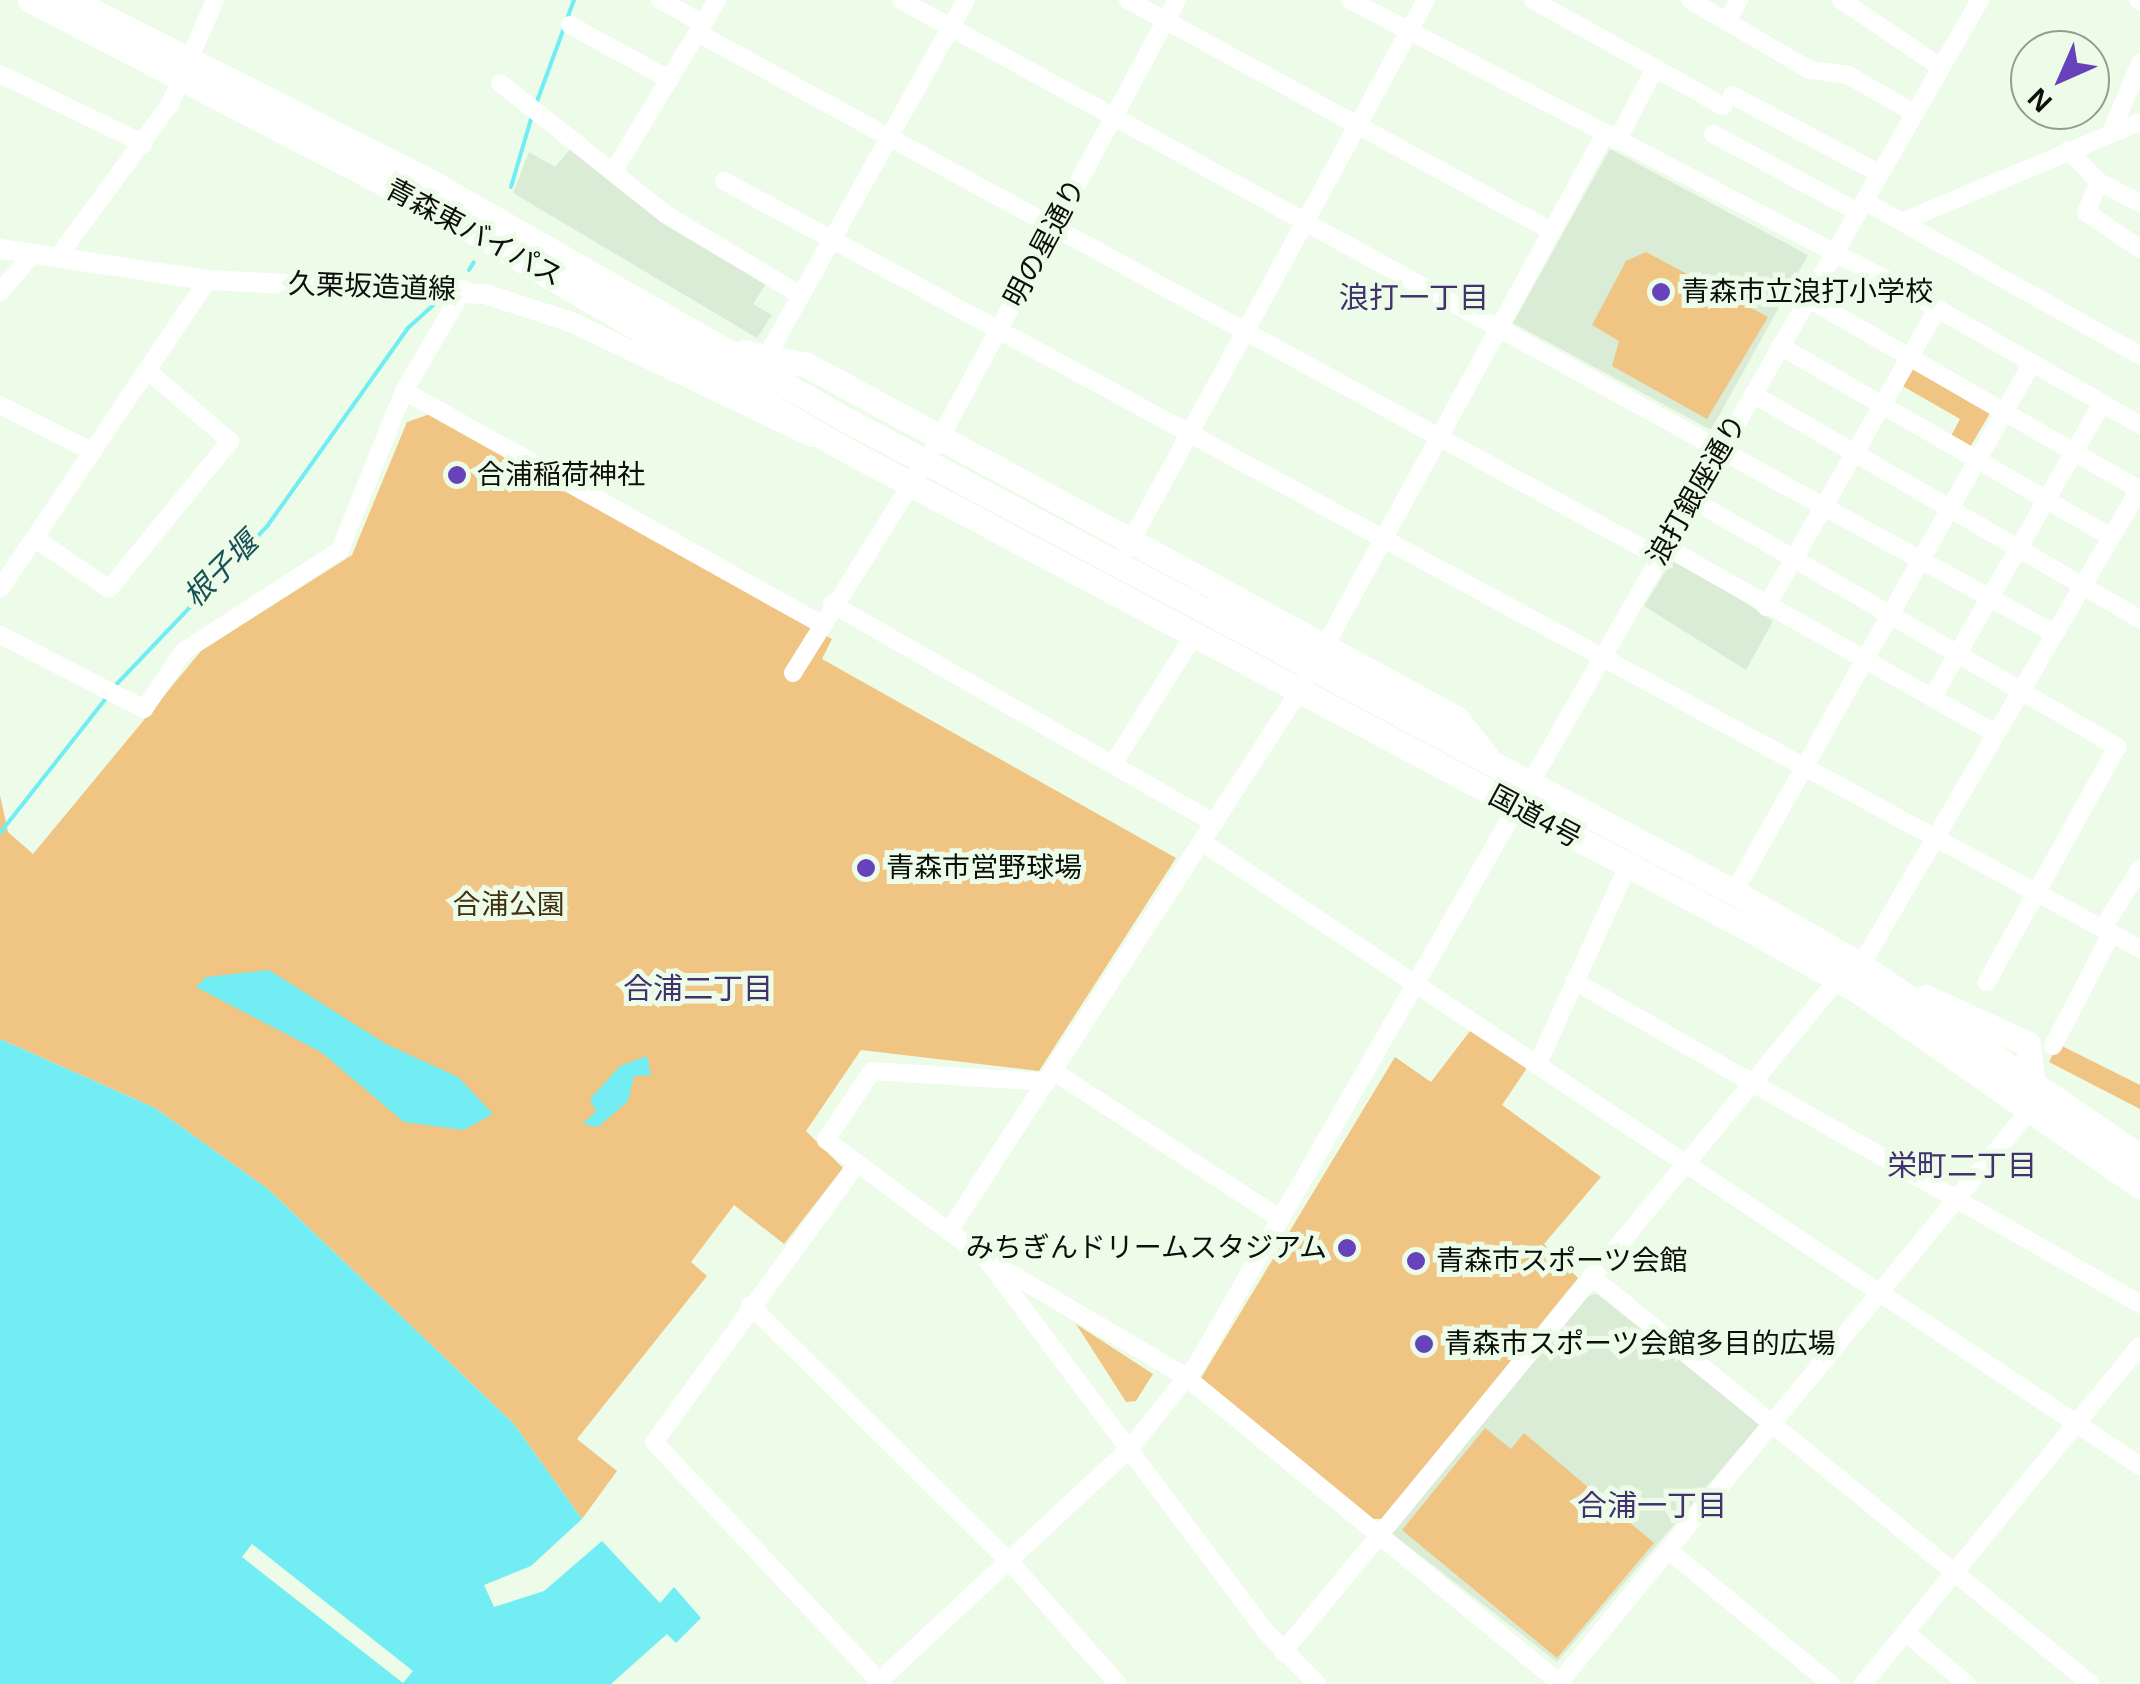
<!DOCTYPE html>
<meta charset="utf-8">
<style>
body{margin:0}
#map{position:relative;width:2140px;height:1684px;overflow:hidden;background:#edfbe9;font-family:Helvetica,"Noto Sans JP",sans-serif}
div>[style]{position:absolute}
.built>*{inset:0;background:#dbecd6}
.green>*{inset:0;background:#f0c584}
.water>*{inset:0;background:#72edf4}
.pier>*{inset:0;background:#edfbe9}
.stream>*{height:4px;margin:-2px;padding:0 2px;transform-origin:2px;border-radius:2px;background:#72edf4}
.minor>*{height:18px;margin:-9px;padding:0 9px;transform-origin:9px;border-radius:9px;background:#fff}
.major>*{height:20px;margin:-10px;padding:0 10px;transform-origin:10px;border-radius:10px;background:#fff}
.highway>*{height:25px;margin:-12.5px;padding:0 12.5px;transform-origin:12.5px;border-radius:12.5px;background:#fff}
.dots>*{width:28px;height:28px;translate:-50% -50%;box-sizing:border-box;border:5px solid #edfbe9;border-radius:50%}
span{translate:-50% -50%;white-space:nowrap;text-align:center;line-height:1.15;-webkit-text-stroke:10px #edfbe9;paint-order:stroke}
.street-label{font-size:28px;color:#0b100a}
.poi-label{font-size:28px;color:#0b100a}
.left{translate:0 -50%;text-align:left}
.right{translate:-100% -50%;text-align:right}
.park-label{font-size:28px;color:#43300e}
.neighbourhood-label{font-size:30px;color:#41326e}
.water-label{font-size:30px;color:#1a5154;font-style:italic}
.north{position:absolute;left:2010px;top:30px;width:100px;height:100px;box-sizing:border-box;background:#edfbe9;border:2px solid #939d90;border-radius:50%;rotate:225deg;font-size:28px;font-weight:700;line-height:40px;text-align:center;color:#0b100a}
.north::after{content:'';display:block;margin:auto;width:35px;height:45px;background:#6742bb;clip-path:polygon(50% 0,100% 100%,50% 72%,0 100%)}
</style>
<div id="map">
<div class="built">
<i style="clip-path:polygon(574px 145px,767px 282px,753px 304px,772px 315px,757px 338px,513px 193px,529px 152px,555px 167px)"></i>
<i style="clip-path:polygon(1610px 149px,1808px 255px,1711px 430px,1513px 323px)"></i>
<i style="clip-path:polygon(1675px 556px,1773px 621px,1746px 670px,1644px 606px)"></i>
<i style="clip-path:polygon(1597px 1294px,1760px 1424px,1557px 1662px,1390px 1532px,1584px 1297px)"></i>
</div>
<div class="green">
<i style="clip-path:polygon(1646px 252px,1768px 317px,1707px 419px,1612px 366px,1619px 341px,1592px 325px,1626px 261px)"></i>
<i style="clip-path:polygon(1911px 363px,1990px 413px,1969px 449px,1950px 438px,1960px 419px,1899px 384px)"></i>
<i style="clip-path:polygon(436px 412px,832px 639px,822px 659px,1176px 858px,1039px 1071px,861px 1050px,806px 1131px,843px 1168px,784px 1244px,734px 1205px,691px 1262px,707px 1276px,577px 1439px,617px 1471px,582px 1519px,513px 1423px,268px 1189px,155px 1108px,0 1039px,0 795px,8px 832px,33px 854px,201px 651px,352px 555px,407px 422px)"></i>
<i style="clip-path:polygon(1473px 1027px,1529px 1065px,1502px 1105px,1601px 1177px,1544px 1244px,1578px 1278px,1382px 1519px,1373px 1519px,1201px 1378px,1395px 1057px,1431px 1082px)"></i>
<i style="clip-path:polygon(2058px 1044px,2140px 1085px,2140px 1109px,2049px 1062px)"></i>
<i style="clip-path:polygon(1076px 1324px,1153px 1374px,1136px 1401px,1126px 1402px)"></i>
<i style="clip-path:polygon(1485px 1428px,1511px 1449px,1524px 1433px,1654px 1543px,1557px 1658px,1402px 1530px)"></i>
</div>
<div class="water">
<i style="clip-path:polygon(269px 970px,386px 1044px,458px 1077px,493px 1114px,464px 1130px,404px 1122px,321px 1052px,196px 987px,206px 977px)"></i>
<i style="clip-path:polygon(0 1039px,155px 1108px,268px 1189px,513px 1423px,582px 1519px,531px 1566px,484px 1585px,494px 1607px,544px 1591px,602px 1541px,660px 1603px,674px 1587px,701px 1618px,676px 1643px,667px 1634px,611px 1684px,0 1684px)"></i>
<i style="clip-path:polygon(647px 1056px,651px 1075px,634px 1076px,628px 1101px,598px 1127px,583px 1124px,596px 1111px,590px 1099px,620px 1066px)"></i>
</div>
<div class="pier">
<i style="clip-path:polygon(252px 1544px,413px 1671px,403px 1683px,242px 1557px)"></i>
</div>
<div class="stream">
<i style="left:567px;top:19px;width:20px;rotate:-70deg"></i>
<i style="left:536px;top:104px;width:81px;rotate:-69.8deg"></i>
<i style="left:511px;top:187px;width:71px;rotate:-73.6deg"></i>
<i style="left:469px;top:270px;width:9px;rotate:-58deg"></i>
<i style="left:113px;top:688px;width:225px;rotate:-46.4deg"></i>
<i style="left:268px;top:525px;width:242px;rotate:-54.6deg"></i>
<i style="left:408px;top:328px;width:38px;rotate:-42deg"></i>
<i style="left:0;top:833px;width:174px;rotate:-51.8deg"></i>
</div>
<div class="minor">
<i style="left:660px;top:0;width:49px;rotate:29.2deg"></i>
<i style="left:901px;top:0;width:1315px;rotate:28.77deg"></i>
<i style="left:1128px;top:0;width:483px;rotate:28.6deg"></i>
<i style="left:1350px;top:0;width:612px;rotate:27.53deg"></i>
<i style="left:1893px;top:283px;width:285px;rotate:29.9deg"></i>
<i style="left:1533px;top:0;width:218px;rotate:29.2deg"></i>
<i style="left:1690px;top:0;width:139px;rotate:30.3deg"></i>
<i style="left:1810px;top:70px;width:38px;rotate:7deg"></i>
<i style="left:1848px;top:75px;width:74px;rotate:30deg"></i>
<i style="left:1841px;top:0;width:118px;rotate:34deg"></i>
<i style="left:2138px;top:0;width:2px;rotate:27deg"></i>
<i style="left:1727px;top:21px;width:24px;rotate:-60deg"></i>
<i style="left:570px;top:25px;width:114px;rotate:28.8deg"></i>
<i style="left:698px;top:33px;width:1095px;rotate:28.6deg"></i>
<i style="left:0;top:74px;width:160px;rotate:25.9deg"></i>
<i style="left:500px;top:83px;width:211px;rotate:38.4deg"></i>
<i style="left:665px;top:214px;width:154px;rotate:30.9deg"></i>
<i style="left:1732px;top:95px;width:166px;rotate:28deg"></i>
<i style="left:2111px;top:133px;width:76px;rotate:-67.5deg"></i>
<i style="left:1713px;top:134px;width:165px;rotate:28.3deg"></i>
<i style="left:1617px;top:141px;width:82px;rotate:-62.5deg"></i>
<i style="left:2068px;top:150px;width:45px;rotate:45.9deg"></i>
<i style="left:2099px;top:182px;width:46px;rotate:27.1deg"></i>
<i style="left:613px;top:172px;width:201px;rotate:-58.8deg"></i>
<i style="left:724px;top:181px;width:1611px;rotate:28.47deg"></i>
<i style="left:2099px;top:182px;width:33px;rotate:113deg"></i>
<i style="left:2086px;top:212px;width:65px;rotate:34.4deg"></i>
<i style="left:1864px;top:201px;width:316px;rotate:29.2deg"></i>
<i style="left:1904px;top:221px;width:256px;rotate:-22.8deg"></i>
<i style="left:57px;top:258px;width:191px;rotate:-53.7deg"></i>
<i style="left:170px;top:104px;width:113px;rotate:-66.6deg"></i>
<i style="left:464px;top:289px;width:118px;rotate:120.5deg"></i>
<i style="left:404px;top:391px;width:478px;rotate:29.2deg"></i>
<i style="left:0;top:292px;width:49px;rotate:-49.1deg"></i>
<i style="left:1807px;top:298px;width:384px;rotate:30deg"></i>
<i style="left:1780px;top:346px;width:382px;rotate:30deg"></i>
<i style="left:767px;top:356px;width:408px;rotate:-60.8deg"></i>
<i style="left:1753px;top:394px;width:448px;rotate:30.2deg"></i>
<i style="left:0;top:405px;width:104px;rotate:26.8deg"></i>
<i style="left:1693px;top:500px;width:491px;rotate:30.2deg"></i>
<i style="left:2117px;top:747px;width:269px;rotate:119deg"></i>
<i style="left:36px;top:539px;width:88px;rotate:34.4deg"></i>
<i style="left:109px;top:589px;width:191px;rotate:-50.7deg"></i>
<i style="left:230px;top:441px;width:108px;rotate:-139.5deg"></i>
<i style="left:1666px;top:547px;width:378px;rotate:29.5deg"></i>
<i style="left:1126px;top:550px;width:626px;rotate:-61.39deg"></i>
<i style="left:0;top:589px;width:372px;rotate:-56.1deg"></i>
<i style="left:832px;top:604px;width:441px;rotate:29.8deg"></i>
<i style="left:1766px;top:607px;width:345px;rotate:-60.1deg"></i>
<i style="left:0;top:635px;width:162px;rotate:27.2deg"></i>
<i style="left:144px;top:709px;width:70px;rotate:-55.4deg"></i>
<i style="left:184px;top:651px;width:186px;rotate:-32.9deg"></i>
<i style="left:340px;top:550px;width:171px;rotate:-68.1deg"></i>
<i style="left:1320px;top:655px;width:594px;rotate:-61.32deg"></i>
<i style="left:793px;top:673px;width:277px;rotate:-58deg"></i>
<i style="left:940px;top:438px;width:498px;rotate:-61.6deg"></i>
<i style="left:1932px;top:698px;width:340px;rotate:-60deg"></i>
<i style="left:1113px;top:764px;width:150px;rotate:-57.8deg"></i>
<i style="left:1202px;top:842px;width:1127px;rotate:33.63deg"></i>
<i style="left:1734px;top:892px;width:607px;rotate:-60.61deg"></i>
<i style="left:2102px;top:929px;width:71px;rotate:-57.7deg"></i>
<i style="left:1861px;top:965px;width:553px;rotate:-59.68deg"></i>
<i style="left:1574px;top:981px;width:652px;rotate:29.71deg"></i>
<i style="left:2053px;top:1046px;width:126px;rotate:-62.6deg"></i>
<i style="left:1539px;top:1061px;width:214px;rotate:-65.5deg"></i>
<i style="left:1053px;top:1071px;width:272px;rotate:33deg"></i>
<i style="left:1047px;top:1082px;width:175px;rotate:-176.4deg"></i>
<i style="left:872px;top:1071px;width:83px;rotate:123.7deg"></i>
<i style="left:826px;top:1140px;width:199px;rotate:36.6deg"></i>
<i style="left:986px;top:1259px;width:466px;rotate:53.1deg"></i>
<i style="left:1266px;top:1632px;width:73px;rotate:45.6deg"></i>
<i style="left:857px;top:1164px;width:344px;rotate:126.1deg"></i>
<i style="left:654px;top:1442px;width:332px;rotate:46.7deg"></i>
<i style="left:949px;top:1231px;width:654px;rotate:-57.04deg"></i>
<i style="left:986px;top:1259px;width:232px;rotate:30.5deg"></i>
<i style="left:1186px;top:1377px;width:485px;rotate:39.3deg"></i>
<i style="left:1591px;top:1276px;width:645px;rotate:39.21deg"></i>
<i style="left:750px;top:1305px;width:364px;rotate:44.7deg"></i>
<i style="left:1009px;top:1561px;width:164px;rotate:48.5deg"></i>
<i style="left:1668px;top:1550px;width:211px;rotate:39.4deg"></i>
<i style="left:1905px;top:1632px;width:81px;rotate:40deg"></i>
<i style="left:1283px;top:1652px;width:872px;rotate:-50.49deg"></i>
<i style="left:876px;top:1684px;width:347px;rotate:-42.9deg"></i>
<i style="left:1130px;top:1448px;width:105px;rotate:-51.2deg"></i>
<i style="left:1196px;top:1366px;width:1575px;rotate:-60.15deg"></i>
<i style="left:1558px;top:1684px;width:755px;rotate:-50.59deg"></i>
<i style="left:1863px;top:1684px;width:437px;rotate:-50.7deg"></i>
</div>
<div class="major">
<i style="left:0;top:249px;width:210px;rotate:8.5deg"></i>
<i style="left:208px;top:280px;width:277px;rotate:2.9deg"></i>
<i style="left:485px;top:294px;width:90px;rotate:18deg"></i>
<i style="left:571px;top:322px;width:267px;rotate:25.5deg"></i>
</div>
<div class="highway">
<i style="left:30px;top:0;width:467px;rotate:27.4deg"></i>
<i style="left:445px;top:215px;width:450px;rotate:30.4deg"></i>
<i style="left:833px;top:443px;width:1045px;rotate:27.96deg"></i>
<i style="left:1756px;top:933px;width:117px;rotate:29.6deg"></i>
<i style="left:1858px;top:991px;width:343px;rotate:34.7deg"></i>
<i style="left:71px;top:0;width:395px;rotate:26.8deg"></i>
<i style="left:424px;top:178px;width:487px;rotate:29.8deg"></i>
<i style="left:847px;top:420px;width:1005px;rotate:28.02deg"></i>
<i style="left:1734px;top:892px;width:146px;rotate:29.9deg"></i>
<i style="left:1861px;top:965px;width:339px;rotate:34.5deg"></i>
<i style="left:743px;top:352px;width:65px;rotate:11.5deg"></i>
<i style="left:807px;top:365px;width:369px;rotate:28.5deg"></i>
<i style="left:1131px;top:541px;width:371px;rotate:28.6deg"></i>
<i style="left:1457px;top:719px;width:48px;rotate:51.7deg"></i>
<i style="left:1926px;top:997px;width:112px;rotate:24.7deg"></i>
<i style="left:2028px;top:1044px;width:39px;rotate:83deg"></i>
</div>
<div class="dots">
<i style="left:1661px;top:292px;background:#6742bb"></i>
<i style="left:457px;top:475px;background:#6742bb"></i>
<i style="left:866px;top:868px;background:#6742bb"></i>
<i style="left:1347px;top:1248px;background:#6742bb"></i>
<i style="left:1416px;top:1261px;background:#6742bb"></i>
<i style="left:1424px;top:1344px;background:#6742bb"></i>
</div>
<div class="street-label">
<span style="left:474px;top:233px;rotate:28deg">青森東バイパス</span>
<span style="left:1045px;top:243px;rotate:-62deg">明の星通り</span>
<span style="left:372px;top:287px;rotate:2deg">久栗坂造道線</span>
<span style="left:1697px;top:490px;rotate:-60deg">浪打銀座通り</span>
<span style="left:1535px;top:817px;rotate:28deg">国道4号</span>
</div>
<div class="poi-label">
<span class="left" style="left:1681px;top:292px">青森市立浪打小学校</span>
<span class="left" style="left:477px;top:475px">合浦稲荷神社</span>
<span class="left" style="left:886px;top:868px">青森市営野球場</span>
<span class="right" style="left:1327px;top:1248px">みちぎんドリームスタジアム</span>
<span class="left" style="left:1436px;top:1261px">青森市スポーツ会館</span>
<span class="left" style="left:1444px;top:1344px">青森市スポーツ会館多目的広場</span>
</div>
<div class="park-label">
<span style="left:509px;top:905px">合浦公園</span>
</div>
<div class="neighbourhood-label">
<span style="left:1414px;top:298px">浪打一丁目</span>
<span style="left:698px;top:989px">合浦二丁目</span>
<span style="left:1962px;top:1166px">栄町二丁目</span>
<span style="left:1652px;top:1506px">合浦一丁目</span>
</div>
<div class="water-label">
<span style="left:221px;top:570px;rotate:-45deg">根子堰</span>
</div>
<div class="north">N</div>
</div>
